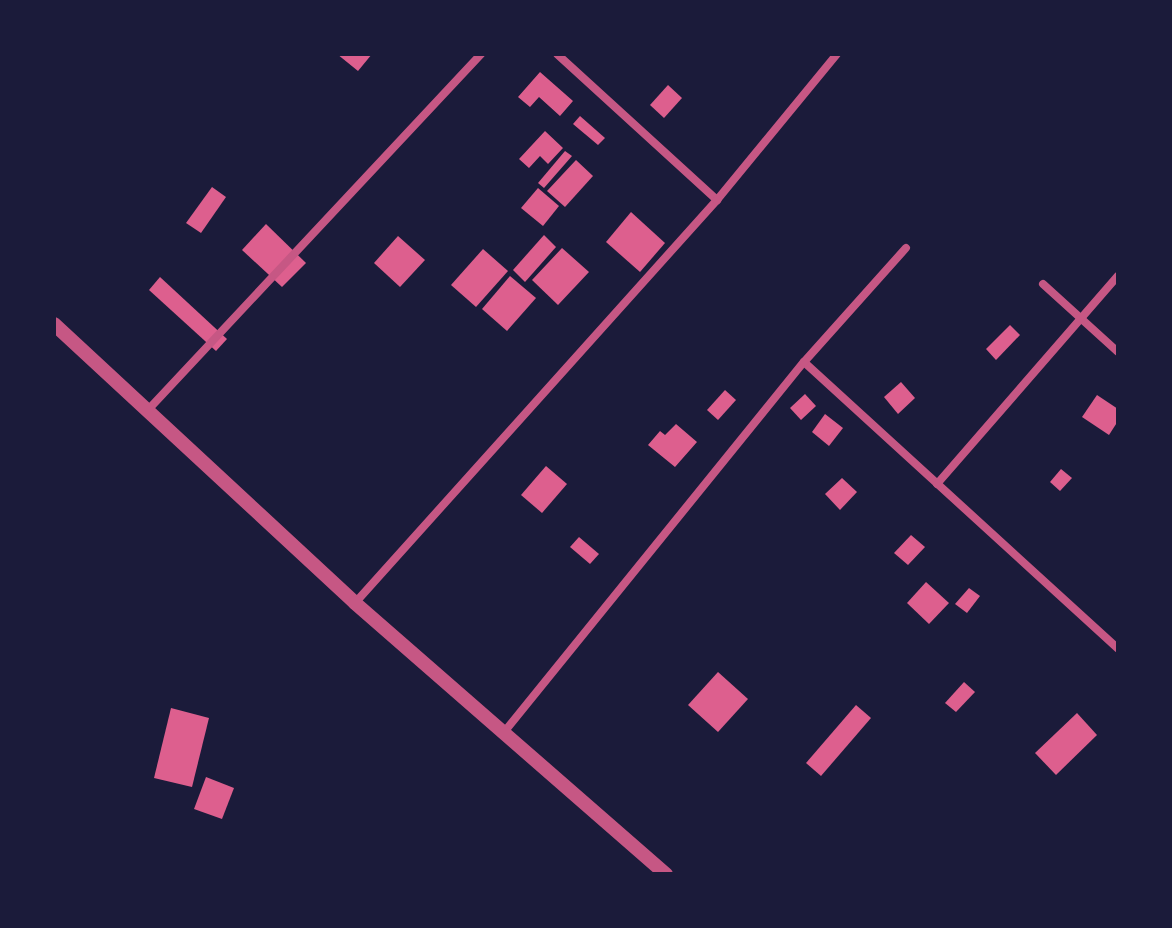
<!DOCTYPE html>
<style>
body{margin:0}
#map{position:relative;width:1172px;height:928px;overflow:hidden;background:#1b1b3a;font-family:Lato,sans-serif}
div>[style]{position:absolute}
.building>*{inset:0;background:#dd5f8e}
.minor>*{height:8px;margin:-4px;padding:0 4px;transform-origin:4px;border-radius:4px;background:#c65784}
.tertiary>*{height:14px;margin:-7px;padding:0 7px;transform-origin:7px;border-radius:7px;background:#c65784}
span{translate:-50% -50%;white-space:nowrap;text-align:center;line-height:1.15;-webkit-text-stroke:8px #1b1b3a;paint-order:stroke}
.frame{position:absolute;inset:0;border:56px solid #1b1b3a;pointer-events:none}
</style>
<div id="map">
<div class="building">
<i style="clip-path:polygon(337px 54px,372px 54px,358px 71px)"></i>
<i style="clip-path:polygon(540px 72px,573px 101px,560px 116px,539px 97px,530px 107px,518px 97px)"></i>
<i style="clip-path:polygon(668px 85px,682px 98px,664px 118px,650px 105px)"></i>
<i style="clip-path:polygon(580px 116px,605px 138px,598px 145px,573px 124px)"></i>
<i style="clip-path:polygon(545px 131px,563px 148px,548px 164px,540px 156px,529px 168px,519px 159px)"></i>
<i style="clip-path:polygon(565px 151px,572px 156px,544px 188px,538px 183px)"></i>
<i style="clip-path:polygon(576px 160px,593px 176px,565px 207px,547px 191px)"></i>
<i style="clip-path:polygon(212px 187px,226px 197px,201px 233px,186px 223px)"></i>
<i style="clip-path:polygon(538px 188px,559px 206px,543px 226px,521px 208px)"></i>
<i style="clip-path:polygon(631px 212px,665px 243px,640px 272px,606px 242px)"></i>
<i style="clip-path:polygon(266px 224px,306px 263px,282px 287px,242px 250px)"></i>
<i style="clip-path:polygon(544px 235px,556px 247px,525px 282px,513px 270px)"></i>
<i style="clip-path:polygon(398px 236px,425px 260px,400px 287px,374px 263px)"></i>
<i style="clip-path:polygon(562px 248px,589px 272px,558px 305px,532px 280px)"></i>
<i style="clip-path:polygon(483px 249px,508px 271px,476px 307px,451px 285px)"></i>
<i style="clip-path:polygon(510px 276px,536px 298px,507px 331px,482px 309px)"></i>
<i style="clip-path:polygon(160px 277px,227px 339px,216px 351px,149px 290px)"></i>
<i style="clip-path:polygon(1010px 325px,1020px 335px,996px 360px,986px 349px)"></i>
<i style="clip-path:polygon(901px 382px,915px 398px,898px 414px,884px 397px)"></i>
<i style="clip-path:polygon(725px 390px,736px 400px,718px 420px,707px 410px)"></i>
<i style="clip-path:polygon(805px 394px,816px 406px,801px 420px,790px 408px)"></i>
<i style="clip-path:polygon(1097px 395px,1118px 409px,1118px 421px,1109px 435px,1082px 417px)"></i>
<i style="clip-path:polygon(825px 414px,843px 428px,829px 446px,812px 432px)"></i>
<i style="clip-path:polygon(676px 424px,697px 442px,675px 467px,648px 445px,660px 431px,665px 435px)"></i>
<i style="clip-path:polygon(546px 466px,567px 484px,542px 513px,521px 495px)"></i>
<i style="clip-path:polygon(1061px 469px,1072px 478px,1060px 491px,1050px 482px)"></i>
<i style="clip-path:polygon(842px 478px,857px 492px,840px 510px,825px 494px)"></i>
<i style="clip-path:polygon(911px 535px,925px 547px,908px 565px,894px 553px)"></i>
<i style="clip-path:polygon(579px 537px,599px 554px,590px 564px,570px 547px)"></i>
<i style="clip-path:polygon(926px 582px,949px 603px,929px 624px,907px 603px)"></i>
<i style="clip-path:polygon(969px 588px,980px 596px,967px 613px,955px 604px)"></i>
<i style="clip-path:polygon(718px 672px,748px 699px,718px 732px,688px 705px)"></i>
<i style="clip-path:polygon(964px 682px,975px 692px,956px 712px,945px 703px)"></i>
<i style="clip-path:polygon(856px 705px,871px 718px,821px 776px,806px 763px)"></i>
<i style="clip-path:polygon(171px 708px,209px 718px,192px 787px,154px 778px)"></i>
<i style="clip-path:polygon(1077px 713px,1097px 735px,1056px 775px,1035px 753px)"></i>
<i style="clip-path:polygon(206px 777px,234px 788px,222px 819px,194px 809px)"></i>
</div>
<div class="minor">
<i style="left:557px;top:54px;width:217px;rotate:42.4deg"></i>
<i style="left:1043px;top:284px;width:101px;rotate:42.2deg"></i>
<i style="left:804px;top:362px;width:425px;rotate:42.4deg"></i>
<i style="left:147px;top:411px;width:489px;rotate:-46.9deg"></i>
<i style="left:937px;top:484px;width:276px;rotate:-49deg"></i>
<i style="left:355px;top:603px;width:542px;rotate:-48.07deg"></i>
<i style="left:717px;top:200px;width:189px;rotate:-50.6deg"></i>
<i style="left:505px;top:731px;width:475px;rotate:-51deg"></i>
<i style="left:804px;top:362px;width:153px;rotate:-48.2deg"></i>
</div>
<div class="tertiary">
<i style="left:54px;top:324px;width:410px;rotate:42.8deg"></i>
<i style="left:355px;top:603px;width:413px;rotate:41.1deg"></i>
</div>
<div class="frame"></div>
</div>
